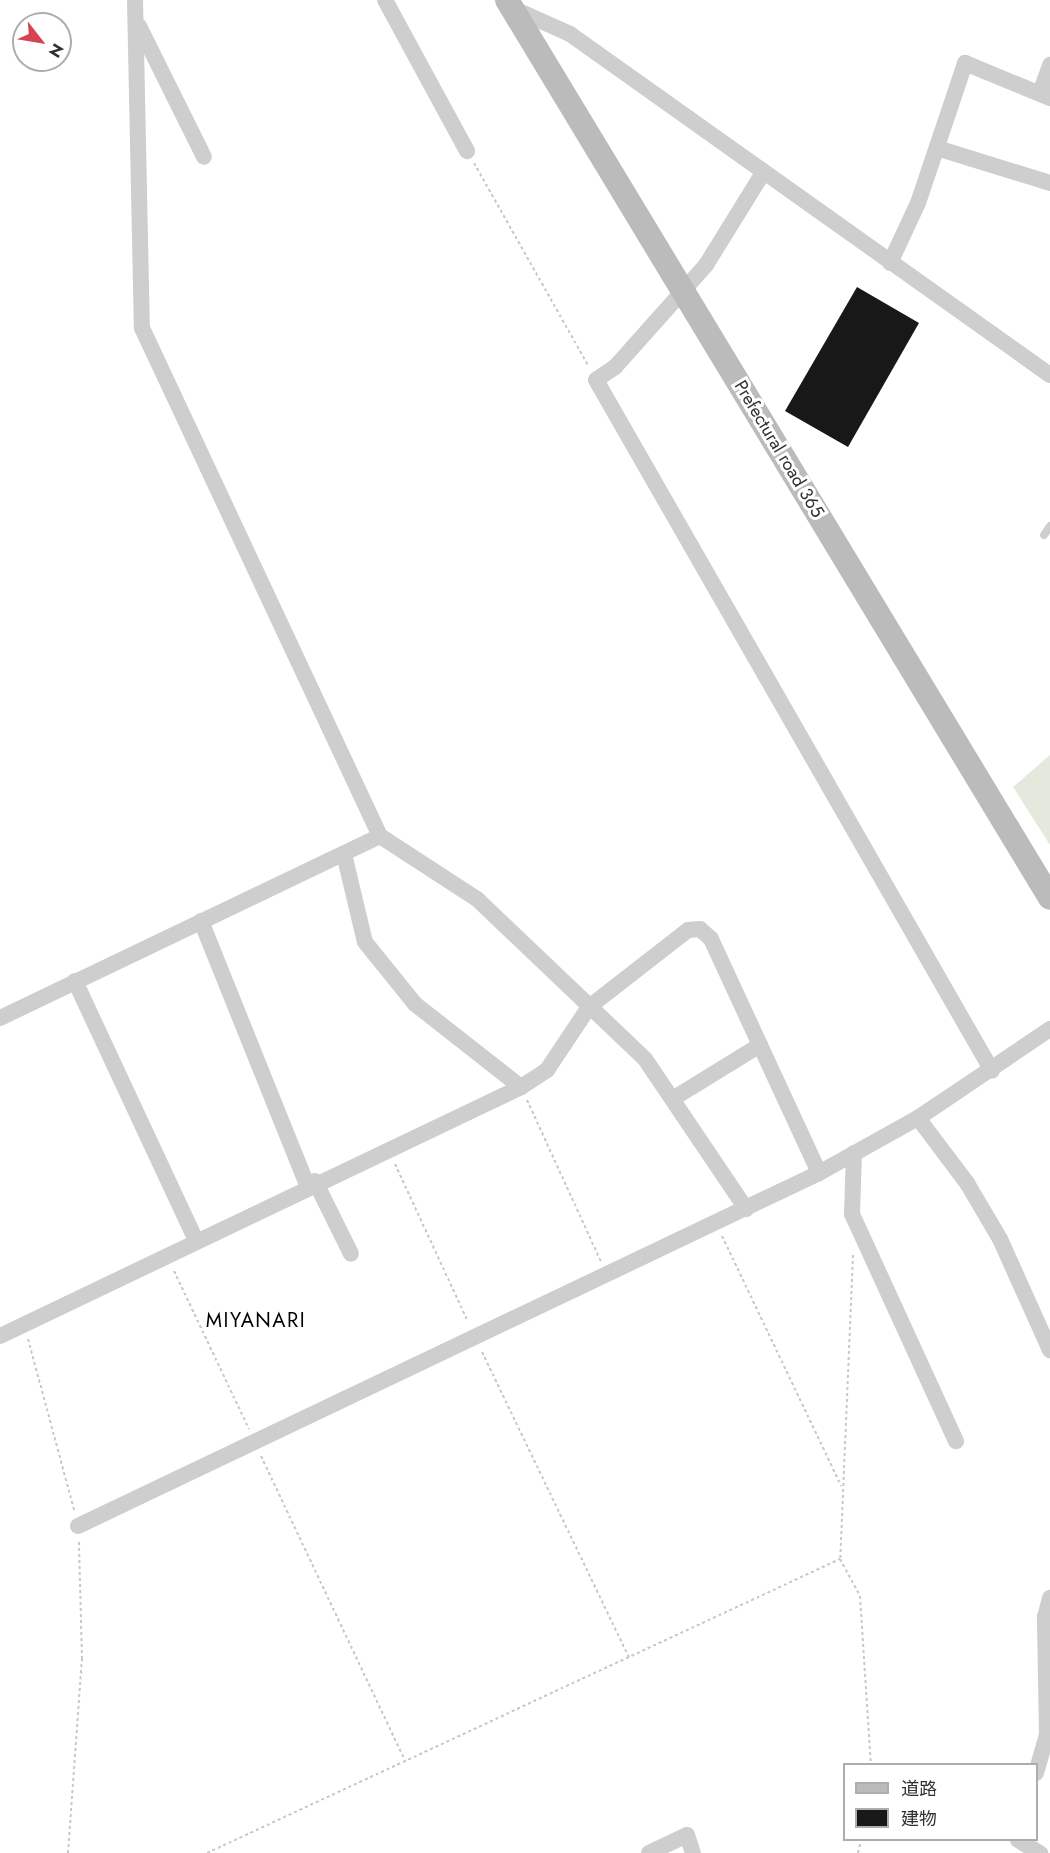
<!DOCTYPE html>
<meta charset="utf-8">
<style>
body{margin:0}
#map{position:relative;width:1050px;height:1853px;overflow:hidden;background:#fff;font-family:Jost,"Noto Sans JP",sans-serif}
div>[style]{position:absolute}
.green>*{inset:0;background:#e4e9dd}
.building>*{inset:0;background:#181818}
.path>*{height:2px;margin-top:-1px;transform-origin:0;background:repeating-linear-gradient(90deg,#c8c8c8 0 3px,transparent 0 6px)}
.lane>*{height:8px;margin:-4px;padding:0 4px;transform-origin:4px;border-radius:4px;background:#cecece}
.street>*{height:16px;margin:-8px;padding:0 8px;transform-origin:8px;border-radius:8px;background:#cecece}
.secondary>*{height:24px;margin:-12px;padding:0 12px;transform-origin:12px;border-radius:12px;background:#bbb}
span{translate:-50% -50%;white-space:nowrap;text-align:center;line-height:1.15;-webkit-text-stroke:6px #fff;paint-order:stroke}
.street-label{font-size:18px;color:#313131}
.neighbourhood-label{font-size:20px;color:#000;letter-spacing:1.5px}
.legend{position:absolute;left:843px;top:1763px;width:195px;height:78px;box-sizing:border-box;background:#fff;border:2px solid #adadad;margin:0;padding:8px 10px;list-style:none;font-size:18px;color:#313131}
.legend li{display:flex;align-items:center;gap:12px;height:30px}
.legend b{width:30px;border:2px solid #adadad}
.north{position:absolute;left:12px;top:12px;width:60px;height:60px;box-sizing:border-box;background:#fff;border:2px solid #adadad;border-radius:50%;rotate:121deg;font-size:16px;font-weight:700;line-height:24px;text-align:center;color:#313131}
.north::after{content:'';display:block;margin:auto;width:21px;height:27px;background:#d64454;clip-path:polygon(50% 0,100% 100%,50% 72%,0 100%)}
</style>
<div id="map">
<div class="green">
<i style="clip-path:polygon(1050px 755px,1050px 845px,1013px 787px)"></i>
</div>
<div class="building">
<i style="clip-path:polygon(857px 287px,919px 323px,848px 447px,785px 411px)"></i>
</div>
<div class="path">
<i style="left:474px;top:163px;width:234px;rotate:60.6deg"></i>
<i style="left:527px;top:1100px;width:178px;rotate:65.4deg"></i>
<i style="left:395px;top:1164px;width:174px;rotate:65.2deg"></i>
<i style="left:722px;top:1236px;width:277px;rotate:64.5deg"></i>
<i style="left:853px;top:1255px;width:304px;rotate:92.4deg"></i>
<i style="left:840px;top:1559px;width:42px;rotate:61.6deg"></i>
<i style="left:860px;top:1596px;width:168px;rotate:86.3deg"></i>
<i style="left:174px;top:1271px;width:175px;rotate:64.6deg"></i>
<i style="left:28px;top:1339px;width:177px;rotate:74.9deg"></i>
<i style="left:482px;top:1352px;width:341px;rotate:64.3deg"></i>
<i style="left:261px;top:1456px;width:336px;rotate:64.7deg"></i>
<i style="left:68px;top:1853px;width:195px;rotate:-85.9deg"></i>
<i style="left:82px;top:1659px;width:117px;rotate:-91.5deg"></i>
<i style="left:207px;top:1853px;width:698px;rotate:-24.91deg"></i>
<i style="left:858px;top:1853px;width:13px;rotate:-77deg"></i>
</div>
<div class="lane">
<i style="left:1044px;top:535px;width:11px;rotate:-56deg"></i>
</div>
<div class="street">
<i style="left:135px;top:0;width:328px;rotate:88.8deg"></i>
<i style="left:142px;top:328px;width:561px;rotate:64.9deg"></i>
<i style="left:380px;top:836px;width:116px;rotate:33deg"></i>
<i style="left:477px;top:899px;width:232px;rotate:43.6deg"></i>
<i style="left:645px;top:1059px;width:181px;rotate:56deg"></i>
<i style="left:385px;top:0;width:172px;rotate:61.5deg"></i>
<i style="left:512px;top:8px;width:64px;rotate:24.1deg"></i>
<i style="left:570px;top:34px;width:589px;rotate:35.39deg"></i>
<i style="left:139px;top:26px;width:146px;rotate:63.6deg"></i>
<i style="left:1040px;top:93px;width:30px;rotate:-70deg"></i>
<i style="left:937px;top:148px;width:118px;rotate:17.2deg"></i>
<i style="left:763px;top:173px;width:108px;rotate:121.8deg"></i>
<i style="left:706px;top:265px;width:137px;rotate:131.7deg"></i>
<i style="left:615px;top:367px;width:23px;rotate:146deg"></i>
<i style="left:596px;top:380px;width:796px;rotate:60.18deg"></i>
<i style="left:890px;top:263px;width:66px;rotate:-65deg"></i>
<i style="left:918px;top:203px;width:148px;rotate:-71.4deg"></i>
<i style="left:965px;top:63px;width:92px;rotate:22.4deg"></i>
<i style="left:344px;top:854px;width:90px;rotate:76.6deg"></i>
<i style="left:365px;top:942px;width:80px;rotate:51.1deg"></i>
<i style="left:415px;top:1004px;width:135px;rotate:38.1deg"></i>
<i style="left:201px;top:921px;width:284px;rotate:68.1deg"></i>
<i style="left:75px;top:981px;width:286px;rotate:65deg"></i>
<i style="left:0;top:1018px;width:421px;rotate:-25.6deg"></i>
<i style="left:674px;top:1098px;width:101px;rotate:-31.6deg"></i>
<i style="left:918px;top:1118px;width:81px;rotate:53deg"></i>
<i style="left:967px;top:1183px;width:65px;rotate:59.5deg"></i>
<i style="left:1000px;top:1239px;width:122px;rotate:65.8deg"></i>
<i style="left:854px;top:1153px;width:61px;rotate:91.9deg"></i>
<i style="left:852px;top:1214px;width:250px;rotate:65.4deg"></i>
<i style="left:315px;top:1181px;width:81px;rotate:63.7deg"></i>
<i style="left:0;top:1336px;width:577px;rotate:-25.54deg"></i>
<i style="left:521px;top:1087px;width:31px;rotate:-33deg"></i>
<i style="left:547px;top:1070px;width:76px;rotate:-56.3deg"></i>
<i style="left:589px;top:1007px;width:125px;rotate:-37.9deg"></i>
<i style="left:688px;top:930px;width:12px;rotate:-5deg"></i>
<i style="left:700px;top:929px;width:15px;rotate:42deg"></i>
<i style="left:711px;top:939px;width:258px;rotate:65.2deg"></i>
<i style="left:78px;top:1526px;width:821px;rotate:-25.47deg"></i>
<i style="left:819px;top:1173px;width:113px;rotate:-29.1deg"></i>
<i style="left:918px;top:1118px;width:159px;rotate:-34deg"></i>
<i style="left:1036px;top:1773px;width:40px;rotate:-74deg"></i>
<i style="left:1047px;top:1735px;width:118px;rotate:-91deg"></i>
<i style="left:1045px;top:1617px;width:20px;rotate:-75deg"></i>
<i style="left:1018px;top:1840px;width:26px;rotate:31deg"></i>
<i style="left:649px;top:1853px;width:42px;rotate:-25.3deg"></i>
<i style="left:687px;top:1835px;width:19px;rotate:72deg"></i>
</div>
<div class="secondary">
<i style="left:507px;top:0;width:1049px;rotate:58.84deg"></i>
</div>
<div class="street-label">
<span style="left:779px;top:449px;rotate:59deg">Prefectural road 365</span>
</div>
<div class="neighbourhood-label">
<span style="left:256px;top:1320px">MIYANARI</span>
</div>
<ul class="legend">
<li><b style="height:8px;background:#bbb"></b>道路</li>
<li><b style="height:16px;background:#181818"></b>建物</li>
</ul>
<div class="north">N</div>
</div>
